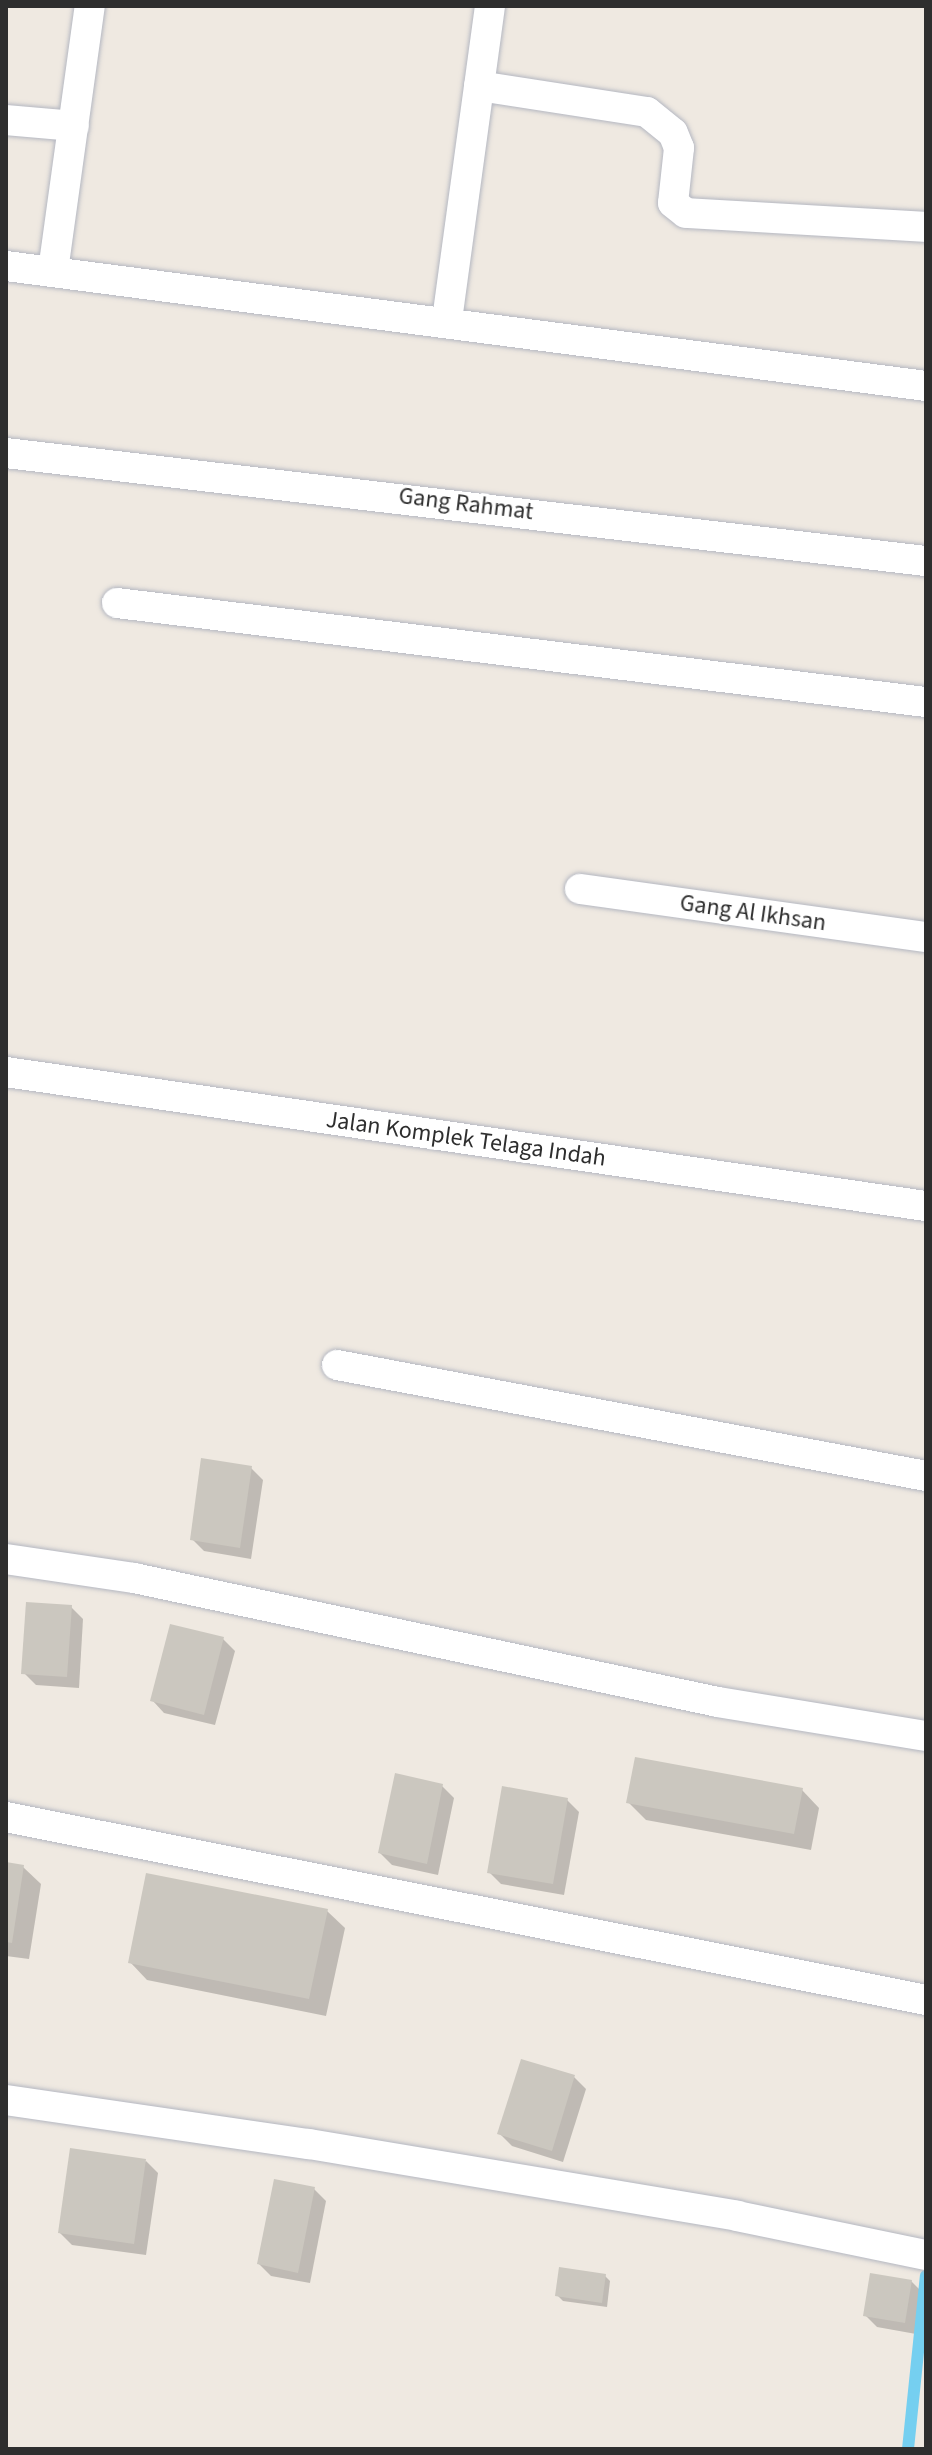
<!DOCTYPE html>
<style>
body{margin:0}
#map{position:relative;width:932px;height:2455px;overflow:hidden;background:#efe9e1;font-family:"Source Sans 3",sans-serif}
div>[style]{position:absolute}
.shadow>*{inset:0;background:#0003}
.stream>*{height:12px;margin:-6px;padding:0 6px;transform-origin:6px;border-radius:6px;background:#75cff0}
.building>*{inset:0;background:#cbc7bf}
.roads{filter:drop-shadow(0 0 2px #b4b7c1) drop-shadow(0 0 2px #b4b7c1)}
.street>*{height:30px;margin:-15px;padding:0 15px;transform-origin:15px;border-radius:15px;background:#fff}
span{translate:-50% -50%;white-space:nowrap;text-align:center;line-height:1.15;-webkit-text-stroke:6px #fff;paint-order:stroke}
.street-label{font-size:24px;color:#2e2e2e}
.frame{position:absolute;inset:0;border:8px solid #2e2e2e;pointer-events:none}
</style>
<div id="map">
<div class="shadow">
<i style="clip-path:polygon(251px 1468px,263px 1480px,251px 1559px,204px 1551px,192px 1539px)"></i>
<i style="clip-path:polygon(71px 1607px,83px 1619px,79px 1688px,36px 1685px,24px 1673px)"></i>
<i style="clip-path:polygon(223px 1639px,235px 1651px,215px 1725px,164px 1713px,153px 1701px)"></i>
<i style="clip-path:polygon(442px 1786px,454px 1798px,438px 1875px,392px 1865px,380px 1853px)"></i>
<i style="clip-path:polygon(802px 1790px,819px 1808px,811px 1850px,646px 1820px,628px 1802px)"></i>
<i style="clip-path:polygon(567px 1800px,579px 1812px,564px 1895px,501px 1884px,489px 1872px)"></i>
<i style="clip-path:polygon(6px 1864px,23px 1867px,41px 1884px,29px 1959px,6px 1956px)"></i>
<i style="clip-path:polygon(327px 1911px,345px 1928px,326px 2016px,147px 1980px,130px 1962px)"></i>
<i style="clip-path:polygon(522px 2061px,574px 2077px,586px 2089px,563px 2162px,512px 2146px,500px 2134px)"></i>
<i style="clip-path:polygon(146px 2161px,158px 2173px,146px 2255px,72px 2245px,60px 2233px)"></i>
<i style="clip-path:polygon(314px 2189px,326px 2201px,310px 2283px,271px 2276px,259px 2264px)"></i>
<i style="clip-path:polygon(605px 2276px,610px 2281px,607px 2307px,563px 2301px,557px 2295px)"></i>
<i style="clip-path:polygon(911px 2281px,923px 2293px,916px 2334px,877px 2327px,865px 2315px)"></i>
</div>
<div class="stream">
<i style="left:908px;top:2449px;width:174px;rotate:-84.1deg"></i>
</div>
<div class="building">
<i style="clip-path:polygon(201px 1458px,252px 1466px,240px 1548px,190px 1540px)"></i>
<i style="clip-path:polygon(26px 1602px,72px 1605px,67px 1677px,21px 1674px)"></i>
<i style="clip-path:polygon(170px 1624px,224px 1637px,204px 1715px,150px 1701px)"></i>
<i style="clip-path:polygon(635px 1757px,803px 1788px,794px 1834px,626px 1803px)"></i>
<i style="clip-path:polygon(395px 1773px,443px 1784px,427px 1864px,378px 1853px)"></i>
<i style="clip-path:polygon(502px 1786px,568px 1798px,553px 1884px,487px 1873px)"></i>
<i style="clip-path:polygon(6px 1862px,24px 1865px,12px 1943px,6px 1942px)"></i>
<i style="clip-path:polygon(146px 1873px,328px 1909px,309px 1999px,128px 1963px)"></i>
<i style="clip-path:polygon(521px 2059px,575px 2075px,552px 2151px,497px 2134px)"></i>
<i style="clip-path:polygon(70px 2148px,146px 2159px,134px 2244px,58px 2233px)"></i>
<i style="clip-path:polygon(274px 2179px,315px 2187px,298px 2273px,257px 2264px)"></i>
<i style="clip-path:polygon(559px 2267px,606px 2274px,602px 2303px,555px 2296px)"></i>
<i style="clip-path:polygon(870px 2273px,912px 2280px,905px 2323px,863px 2316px)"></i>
</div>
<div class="roads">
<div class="street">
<i style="left:479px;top:86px;width:170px;rotate:8.8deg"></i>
<i style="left:647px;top:112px;width:33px;rotate:39deg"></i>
<i style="left:673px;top:133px;width:16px;rotate:68deg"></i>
<i style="left:679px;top:148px;width:55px;rotate:96.2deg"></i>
<i style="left:673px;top:203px;width:16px;rotate:38deg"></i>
<i style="left:686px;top:213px;width:240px;rotate:3.3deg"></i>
<i style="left:6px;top:120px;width:68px;rotate:5deg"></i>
<i style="left:6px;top:266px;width:928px;rotate:7.43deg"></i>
<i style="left:53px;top:271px;width:268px;rotate:-82.1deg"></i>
<i style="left:447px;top:320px;width:317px;rotate:-82.2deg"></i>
<i style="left:6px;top:453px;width:926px;rotate:6.7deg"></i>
<i style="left:117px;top:603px;width:815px;rotate:6.98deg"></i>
<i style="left:580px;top:889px;width:349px;rotate:7.9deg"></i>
<i style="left:6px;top:1072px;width:930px;rotate:8.29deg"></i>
<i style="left:337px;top:1365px;width:599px;rotate:10.67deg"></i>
<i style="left:6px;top:1559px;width:129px;rotate:8.4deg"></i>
<i style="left:134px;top:1578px;width:597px;rotate:11.99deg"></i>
<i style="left:718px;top:1702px;width:211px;rotate:9.3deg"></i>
<i style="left:6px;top:1817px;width:938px;rotate:11.25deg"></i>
<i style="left:6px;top:2100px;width:306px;rotate:8.3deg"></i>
<i style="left:309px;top:2144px;width:434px;rotate:9.5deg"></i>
<i style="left:737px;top:2216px;width:193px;rotate:11.7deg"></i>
</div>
</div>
<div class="street-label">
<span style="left:466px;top:504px;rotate:7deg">Gang Rahmat</span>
<span style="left:753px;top:913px;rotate:8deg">Gang Al Ikhsan</span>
<span style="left:466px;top:1139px;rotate:8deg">Jalan Komplek Telaga Indah</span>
</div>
<div class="frame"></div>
</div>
